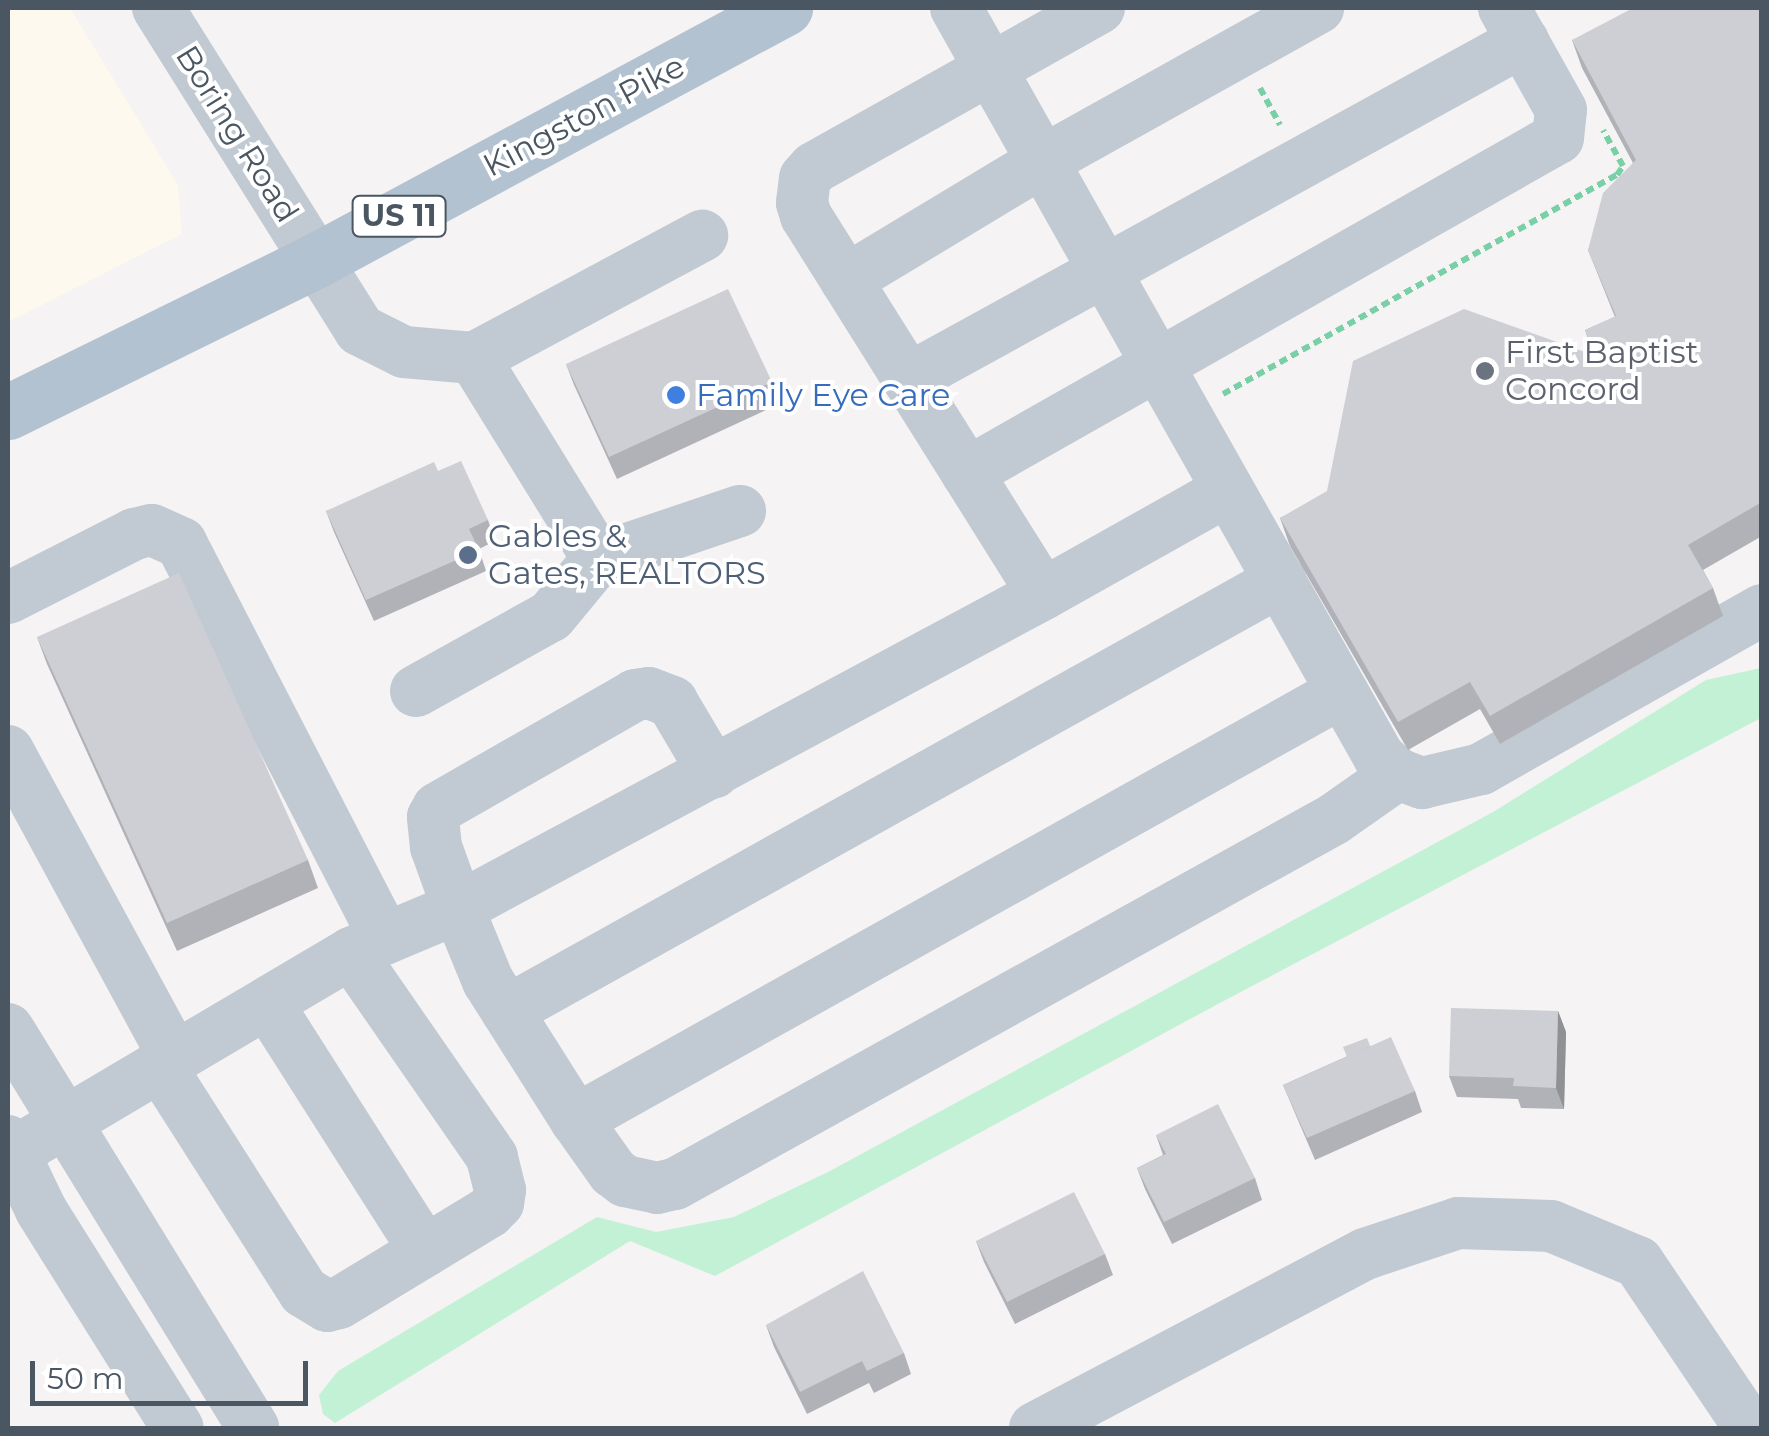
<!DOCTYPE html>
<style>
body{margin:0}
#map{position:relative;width:1769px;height:1436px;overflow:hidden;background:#f5f3f3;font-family:Montserrat,sans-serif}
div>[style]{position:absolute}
.commercial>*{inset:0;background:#fdf9ef}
.green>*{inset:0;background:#c3f1d5}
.path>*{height:6px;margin-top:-3px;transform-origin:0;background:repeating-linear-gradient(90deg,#7ad0a6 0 8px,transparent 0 13px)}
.minor>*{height:52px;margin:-26px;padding:0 26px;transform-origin:26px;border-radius:26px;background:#c1cad2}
.major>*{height:55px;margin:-27.5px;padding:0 27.5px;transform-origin:27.5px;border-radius:27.5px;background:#b3c2d1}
.wall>*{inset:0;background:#b0b2b7}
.shaded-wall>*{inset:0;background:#909195}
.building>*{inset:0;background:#cdcfd5}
.dots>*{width:28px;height:28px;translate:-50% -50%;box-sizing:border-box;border:5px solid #fff;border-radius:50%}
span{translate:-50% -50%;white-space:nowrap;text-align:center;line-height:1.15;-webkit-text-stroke:8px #fff;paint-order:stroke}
.shield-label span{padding:2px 8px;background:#fff;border:2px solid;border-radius:8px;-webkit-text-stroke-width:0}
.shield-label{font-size:30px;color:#4a5661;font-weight:700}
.street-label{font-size:32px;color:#4a5661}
.worship-label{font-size:32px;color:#5b616d}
.left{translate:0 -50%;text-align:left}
.shop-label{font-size:32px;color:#366cbe}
.service-label{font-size:32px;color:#4e5e75}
.frame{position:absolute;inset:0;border:10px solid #4a5661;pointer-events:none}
.scale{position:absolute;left:30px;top:1361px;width:278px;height:45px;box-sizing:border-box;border:5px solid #4a5661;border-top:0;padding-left:12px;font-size:30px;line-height:35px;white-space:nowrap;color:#4a5661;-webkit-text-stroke:8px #fff;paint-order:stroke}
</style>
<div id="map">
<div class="commercial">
<i style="clip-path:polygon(8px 8px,70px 8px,178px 185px,182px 234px,8px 322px)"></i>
</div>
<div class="green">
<i style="clip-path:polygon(1761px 668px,1761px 718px,1216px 1005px,715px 1276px,630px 1241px,335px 1423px,323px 1414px,319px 1395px,338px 1371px,597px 1217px,656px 1232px,734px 1217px,830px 1171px,1493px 812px,1706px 680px)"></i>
</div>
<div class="path">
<i style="left:1260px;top:88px;width:42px;rotate:61.6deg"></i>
<i style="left:1223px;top:394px;width:451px;rotate:-29.1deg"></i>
<i style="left:1617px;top:175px;width:11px;rotate:-56deg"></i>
<i style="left:1623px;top:166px;width:41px;rotate:-119.1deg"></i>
</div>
<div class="minor">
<i style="left:158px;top:8px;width:380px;rotate:57.9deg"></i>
<i style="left:360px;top:330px;width:49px;rotate:26.6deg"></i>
<i style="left:404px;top:352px;width:70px;rotate:4.9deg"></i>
<i style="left:474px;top:358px;width:259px;rotate:-28.2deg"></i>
<i style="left:956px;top:8px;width:860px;rotate:60.54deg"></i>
<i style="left:1379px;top:757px;width:25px;rotate:42deg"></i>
<i style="left:1398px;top:774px;width:26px;rotate:21deg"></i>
<i style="left:1422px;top:783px;width:61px;rotate:-13.3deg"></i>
<i style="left:1481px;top:769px;width:323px;rotate:-29.5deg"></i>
<i style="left:1099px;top:8px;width:327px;rotate:150.7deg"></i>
<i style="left:814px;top:168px;width:13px;rotate:132deg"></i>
<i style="left:805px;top:178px;width:25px;rotate:97deg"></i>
<i style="left:802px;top:203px;width:14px;rotate:73deg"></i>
<i style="left:806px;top:216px;width:446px;rotate:57.9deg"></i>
<i style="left:1043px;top:594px;width:212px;rotate:-29.3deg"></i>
<i style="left:846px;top:280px;width:230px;rotate:-31.1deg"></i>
<i style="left:1043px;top:161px;width:315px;rotate:-29.1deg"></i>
<i style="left:474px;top:358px;width:236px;rotate:58.3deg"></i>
<i style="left:908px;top:379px;width:702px;rotate:-28.79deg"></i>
<i style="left:967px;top:473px;width:679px;rotate:-29.55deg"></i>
<i style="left:1558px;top:138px;width:28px;rotate:-84deg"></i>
<i style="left:1561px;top:110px;width:117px;rotate:-119.2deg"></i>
<i style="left:1043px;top:594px;width:664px;rotate:151.78deg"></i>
<i style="left:458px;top:908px;width:79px;rotate:67.7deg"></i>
<i style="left:488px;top:981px;width:165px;rotate:57.7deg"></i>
<i style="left:576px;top:1120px;width:64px;rotate:54.6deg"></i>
<i style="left:613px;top:1172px;width:15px;rotate:37deg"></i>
<i style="left:625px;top:1181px;width:33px;rotate:12deg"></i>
<i style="left:657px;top:1188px;width:18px;rotate:-13deg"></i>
<i style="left:675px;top:1184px;width:753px;rotate:-28.98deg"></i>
<i style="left:1334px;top:819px;width:78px;rotate:-35.1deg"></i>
<i style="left:8px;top:598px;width:141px;rotate:-26.9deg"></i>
<i style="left:134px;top:534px;width:18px;rotate:-13deg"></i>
<i style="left:152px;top:530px;width:32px;rotate:24deg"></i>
<i style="left:181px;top:543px;width:445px;rotate:62.7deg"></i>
<i style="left:416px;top:691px;width:154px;rotate:-29.1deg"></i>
<i style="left:551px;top:616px;width:74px;rotate:-50.5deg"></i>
<i style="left:598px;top:559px;width:150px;rotate:-18.7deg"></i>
<i style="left:8px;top:751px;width:348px;rotate:61.5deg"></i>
<i style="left:267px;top:1003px;width:294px;rotate:57.5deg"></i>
<i style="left:507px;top:1011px;width:885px;rotate:-29.09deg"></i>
<i style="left:8px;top:1029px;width:468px;rotate:58.4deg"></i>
<i style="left:160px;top:1066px;width:268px;rotate:57.5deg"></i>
<i style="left:304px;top:1292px;width:27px;rotate:31deg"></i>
<i style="left:327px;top:1306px;width:12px;rotate:-14deg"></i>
<i style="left:339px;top:1303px;width:175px;rotate:-31.2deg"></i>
<i style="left:489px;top:1212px;width:13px;rotate:-45deg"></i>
<i style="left:498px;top:1203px;width:13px;rotate:-81deg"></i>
<i style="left:500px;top:1190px;width:34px;rotate:-104deg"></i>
<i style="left:492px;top:1157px;width:248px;rotate:-124.7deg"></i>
<i style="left:576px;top:1120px;width:877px;rotate:-29.19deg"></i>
<i style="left:8px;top:1141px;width:76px;rotate:64.4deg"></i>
<i style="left:41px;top:1210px;width:257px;rotate:57.9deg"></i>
<i style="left:8px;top:1156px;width:399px;rotate:-30.6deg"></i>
<i style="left:351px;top:953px;width:116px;rotate:-22.8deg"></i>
<i style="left:458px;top:908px;width:65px;rotate:-109.8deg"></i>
<i style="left:436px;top:847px;width:30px;rotate:-96deg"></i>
<i style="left:433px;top:817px;width:10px;rotate:-61deg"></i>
<i style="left:438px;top:808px;width:227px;rotate:-29.8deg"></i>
<i style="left:635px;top:695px;width:14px;rotate:-8deg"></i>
<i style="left:649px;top:693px;width:25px;rotate:21deg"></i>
<i style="left:672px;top:702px;width:82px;rotate:59.4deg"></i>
<i style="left:1035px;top:1428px;width:373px;rotate:-27.8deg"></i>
<i style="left:1365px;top:1254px;width:98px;rotate:-18.4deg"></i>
<i style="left:1458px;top:1223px;width:93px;rotate:1.8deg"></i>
<i style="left:1551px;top:1226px;width:94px;rotate:22.5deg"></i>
<i style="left:1638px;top:1262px;width:200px;rotate:56deg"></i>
</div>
<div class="major">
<i style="left:8px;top:412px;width:342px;rotate:-26.2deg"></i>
<i style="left:315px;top:261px;width:534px;rotate:-28.29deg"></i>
</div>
<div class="wall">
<i style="clip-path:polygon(1762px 8px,1762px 536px,1703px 570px,1713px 588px,1723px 616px,1500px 744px,1480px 709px,1408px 750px,1290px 546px,1280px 518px,1594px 356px,1585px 330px,1615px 317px,1588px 250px,1633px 163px,1582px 68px,1572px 40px)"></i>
<i style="clip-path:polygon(566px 364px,772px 382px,779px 404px,617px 479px,574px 385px)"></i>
<i style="clip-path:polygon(438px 471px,488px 520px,495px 541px,479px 549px,486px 571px,374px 621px,334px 532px,326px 511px)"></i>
<i style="clip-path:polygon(37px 637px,308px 860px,318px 888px,177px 951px,47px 664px)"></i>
<i style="clip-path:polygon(1558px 1011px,1566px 1032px,1564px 1109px,1521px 1108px,1518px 1099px,1457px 1097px,1449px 1076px)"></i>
<i style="clip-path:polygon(1370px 1046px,1415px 1091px,1422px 1112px,1315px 1160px,1283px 1085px)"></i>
<i style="clip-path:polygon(1156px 1135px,1255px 1178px,1262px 1200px,1172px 1244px,1145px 1189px,1137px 1168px,1163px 1155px)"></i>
<i style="clip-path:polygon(976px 1241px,1105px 1254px,1113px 1275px,1015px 1324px,984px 1262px)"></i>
<i style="clip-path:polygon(766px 1325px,904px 1353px,911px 1374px,874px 1393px,869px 1383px,807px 1414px,774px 1347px)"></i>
</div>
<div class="shaded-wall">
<i style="clip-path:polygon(1558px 1011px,1566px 1032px,1564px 1109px,1556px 1088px)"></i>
</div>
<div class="building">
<i style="clip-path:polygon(1633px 8px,1762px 8px,1762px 502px,1688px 545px,1713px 588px,1490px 716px,1470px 682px,1398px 722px,1280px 518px,1327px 491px,1353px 361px,1464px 309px,1596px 356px,1585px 330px,1616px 316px,1588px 250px,1603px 193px,1636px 160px,1572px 40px)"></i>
<i style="clip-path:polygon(728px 289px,772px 382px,609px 457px,566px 364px)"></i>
<i style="clip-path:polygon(461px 461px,488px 520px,469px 529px,479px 550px,366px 600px,326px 511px,434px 462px,438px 471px)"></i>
<i style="clip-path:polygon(179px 573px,308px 860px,167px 923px,37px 637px)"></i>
<i style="clip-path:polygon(1451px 1008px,1558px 1011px,1556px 1088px,1513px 1086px,1514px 1078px,1449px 1076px)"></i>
<i style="clip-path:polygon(1391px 1037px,1415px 1091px,1307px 1138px,1283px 1085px)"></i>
<i style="clip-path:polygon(1367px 1038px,1370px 1046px,1347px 1057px,1343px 1047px)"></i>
<i style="clip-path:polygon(1218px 1104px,1255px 1178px,1164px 1222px,1137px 1168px,1166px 1154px,1156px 1135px)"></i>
<i style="clip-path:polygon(1074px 1192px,1105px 1254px,1007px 1302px,976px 1241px)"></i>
<i style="clip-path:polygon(863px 1271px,904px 1353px,867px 1371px,862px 1361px,800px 1392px,766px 1325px)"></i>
</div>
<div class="dots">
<i style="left:1485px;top:371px;background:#6b7280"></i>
<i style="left:676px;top:395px;background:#3f7fe0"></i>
<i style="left:468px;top:555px;background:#5c6f8a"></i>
</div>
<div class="shield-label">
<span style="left:399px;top:216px">US 11</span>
</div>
<div class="street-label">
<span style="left:584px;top:116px;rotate:-28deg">Kingston Pike</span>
<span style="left:237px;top:134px;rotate:58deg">Boring Road</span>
</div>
<div class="worship-label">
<span class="left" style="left:1505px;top:371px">First Baptist<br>Concord</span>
</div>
<div class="shop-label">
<span class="left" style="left:696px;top:395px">Family Eye Care</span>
</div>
<div class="service-label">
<span class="left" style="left:488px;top:555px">Gables &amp;<br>Gates, REALTORS</span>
</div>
<div class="frame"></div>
<div class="scale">50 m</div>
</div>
